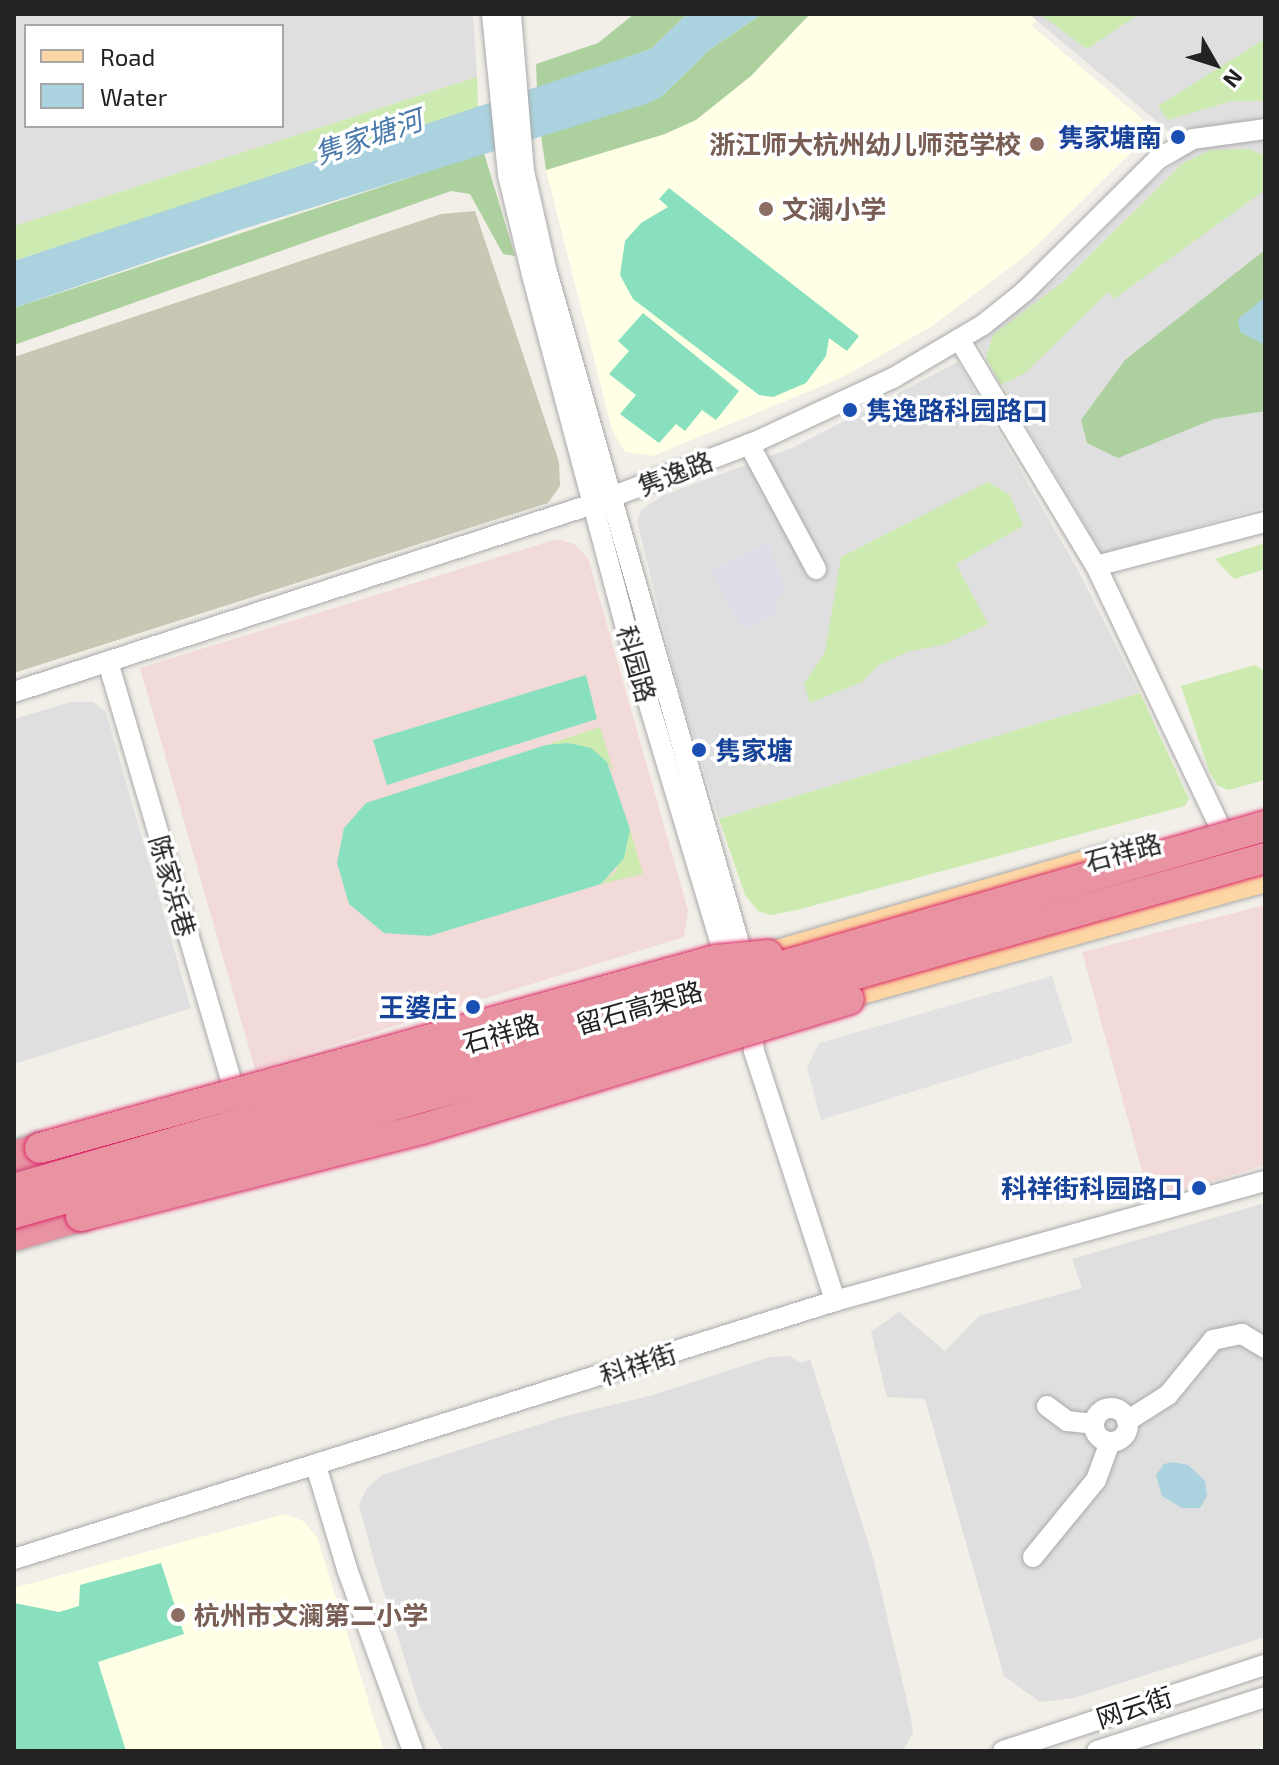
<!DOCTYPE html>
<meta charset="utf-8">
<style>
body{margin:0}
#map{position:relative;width:1279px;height:1765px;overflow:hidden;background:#f2efe9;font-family:"Exo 2","Noto Sans SC",sans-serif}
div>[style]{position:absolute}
.residential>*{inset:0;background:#e0dfdf}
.commercial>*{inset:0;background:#f2dad9}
.education>*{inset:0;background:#ffffe5}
.construction>*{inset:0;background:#c7c7b4}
.grass>*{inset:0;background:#cdebb0}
.forest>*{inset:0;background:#add19e}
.pitch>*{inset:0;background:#88e0be}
.parking>*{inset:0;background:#e2e2e2}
.plaza>*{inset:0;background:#dddde8}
.water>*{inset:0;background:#aad3df}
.roads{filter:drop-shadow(0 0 2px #a9a9a9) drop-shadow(0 0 2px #a9a9a9)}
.minor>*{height:20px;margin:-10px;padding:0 10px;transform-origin:10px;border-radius:10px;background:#fff}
.minor>.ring{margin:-10px;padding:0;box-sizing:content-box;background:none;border:20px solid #fff;border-radius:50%}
.major>*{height:26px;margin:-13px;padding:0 13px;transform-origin:13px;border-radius:13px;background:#fcd6a4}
.highway>*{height:30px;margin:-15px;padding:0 15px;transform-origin:15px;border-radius:15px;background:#e892a2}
.bridges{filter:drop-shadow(0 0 2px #dc2a67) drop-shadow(0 0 2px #dc2a67)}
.highway-bridge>*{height:30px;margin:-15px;padding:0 15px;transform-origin:15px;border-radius:15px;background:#e892a2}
.dots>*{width:22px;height:22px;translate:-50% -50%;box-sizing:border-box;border:4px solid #fff;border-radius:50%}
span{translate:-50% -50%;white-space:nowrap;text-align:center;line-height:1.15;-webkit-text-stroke:7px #fff;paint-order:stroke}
.transit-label{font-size:26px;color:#164399;font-weight:700}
.right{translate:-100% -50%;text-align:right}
.left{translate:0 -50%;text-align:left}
.education-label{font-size:26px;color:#785e54;font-weight:700}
.street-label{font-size:26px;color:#222}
.water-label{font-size:28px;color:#4a7aab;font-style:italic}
.frame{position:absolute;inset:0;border:16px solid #222;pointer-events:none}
.legend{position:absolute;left:24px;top:24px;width:260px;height:104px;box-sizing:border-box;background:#fff;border:2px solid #a7a7a7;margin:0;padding:10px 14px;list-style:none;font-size:24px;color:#222}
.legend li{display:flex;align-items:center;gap:16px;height:40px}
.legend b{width:40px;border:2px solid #a7a7a7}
.north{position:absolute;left:1175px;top:24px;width:80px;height:80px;-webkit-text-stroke:6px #fff;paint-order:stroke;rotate:129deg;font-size:22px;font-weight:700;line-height:32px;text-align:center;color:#222}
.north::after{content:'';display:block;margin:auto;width:28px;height:36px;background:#222;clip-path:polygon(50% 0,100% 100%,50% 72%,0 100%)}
</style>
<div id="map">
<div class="residential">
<i style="clip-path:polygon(evenodd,14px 14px,473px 14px,477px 77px,14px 226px,14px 14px,26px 26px,282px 26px,282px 126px,26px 126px,26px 26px)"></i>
<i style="clip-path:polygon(1029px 14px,1265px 14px,1265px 507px,1102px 554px,977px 341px,1061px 275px,1145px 187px,1182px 157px,1167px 130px)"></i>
<i style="clip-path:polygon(958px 362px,1078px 570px,1140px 693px,719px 819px,675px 676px,637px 521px,641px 510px,664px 495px,792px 448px)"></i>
<i style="clip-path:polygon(71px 702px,93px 702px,106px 712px,191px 1008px,14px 1064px,14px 719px)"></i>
<i style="clip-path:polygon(1265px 1203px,1265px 1637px,1074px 1698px,1040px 1702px,1004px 1676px,925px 1399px,887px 1397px,871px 1332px,899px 1312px,945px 1351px,979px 1316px,1082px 1288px,1072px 1259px)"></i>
<i style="clip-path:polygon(789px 1356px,802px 1363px,810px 1359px,874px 1561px,910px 1714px,913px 1732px,903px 1751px,443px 1751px,420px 1708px,375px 1564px,359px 1505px,367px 1488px,382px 1475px,562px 1417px,653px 1395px,770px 1357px)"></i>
</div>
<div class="commercial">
<i style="clip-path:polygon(557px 539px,574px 544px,588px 558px,688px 910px,684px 937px,255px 1069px,140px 668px)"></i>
<i style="clip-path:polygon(1265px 905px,1265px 1165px,1150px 1200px,1082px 952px)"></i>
</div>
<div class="education">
<i style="clip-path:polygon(810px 14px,1029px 14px,1036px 20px,1032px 26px,1147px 123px,1150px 134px,1030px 252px,932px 326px,841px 378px,653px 456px,625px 452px,612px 430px,546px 170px,665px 134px,751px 76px)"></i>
<i style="clip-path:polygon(285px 1514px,303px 1521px,317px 1537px,384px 1751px,14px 1751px,14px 1588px)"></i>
</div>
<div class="construction">
<i style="clip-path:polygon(475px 211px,559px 462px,560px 486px,548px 503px,14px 673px,14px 357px,441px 214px)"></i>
</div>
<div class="grass">
<i style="clip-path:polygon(1040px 14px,1139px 14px,1087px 49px)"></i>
<i style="clip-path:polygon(1265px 39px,1265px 101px,1231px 101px,1168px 120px,1158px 106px)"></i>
<i style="clip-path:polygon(477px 77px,478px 109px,14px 261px,14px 226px)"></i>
<i style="clip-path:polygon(1249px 149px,1265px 156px,1265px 190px,1114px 299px,1108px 292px,1025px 373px,1001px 385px,986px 358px,993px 335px,1064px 281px,1183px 163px,1211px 150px)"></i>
<i style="clip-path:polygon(988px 482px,1010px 495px,1023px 526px,956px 564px,988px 624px,943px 645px,910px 651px,879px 665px,862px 682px,810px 703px,804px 684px,825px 652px,841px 557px)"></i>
<i style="clip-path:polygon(1265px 543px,1265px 569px,1234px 579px,1215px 559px)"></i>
<i style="clip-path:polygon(1255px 665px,1265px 671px,1265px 780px,1229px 790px,1218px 786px,1209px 771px,1181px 686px)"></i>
<i style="clip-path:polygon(1140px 693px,1189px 799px,1185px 806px,797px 910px,770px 915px,758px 911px,745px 895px,719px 819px)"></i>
<i style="clip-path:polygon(600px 727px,614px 773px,607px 762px,568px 743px,546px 745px)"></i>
<i style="clip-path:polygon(630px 829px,643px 874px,601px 884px,615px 872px)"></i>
</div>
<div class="forest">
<i style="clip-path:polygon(634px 14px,687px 14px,651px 49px,537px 89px,536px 64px,598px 43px)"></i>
<i style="clip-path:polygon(762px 14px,810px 14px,751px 76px,696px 120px,665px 134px,546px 170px,541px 135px,661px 97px,709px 50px)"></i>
<i style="clip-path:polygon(484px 153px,515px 256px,503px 254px,470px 194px,451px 191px,14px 345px,14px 308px)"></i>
<i style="clip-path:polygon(1265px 250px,1265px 411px,1214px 419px,1118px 458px,1087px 443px,1081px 420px,1125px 360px)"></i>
</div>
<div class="pitch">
<i style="clip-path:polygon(669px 188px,859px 336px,847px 351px,829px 338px,826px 356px,806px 383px,773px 397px,759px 395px,633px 299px,620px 275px,625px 241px,641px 223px,668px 207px,659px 199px)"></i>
<i style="clip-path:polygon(643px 313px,739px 391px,716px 420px,702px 410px,685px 431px,676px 424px,659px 443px,620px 414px,636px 395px,609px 374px,629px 351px,618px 341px)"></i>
<i style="clip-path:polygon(586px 675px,597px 719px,387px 785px,373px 740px)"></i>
<i style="clip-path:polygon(568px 743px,591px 748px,607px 762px,630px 829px,624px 858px,601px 884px,429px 936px,384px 933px,349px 904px,337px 863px,344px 828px,366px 803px,546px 745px)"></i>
<i style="clip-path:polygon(161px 1563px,184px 1634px,98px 1662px,126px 1751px,14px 1751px,14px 1603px,59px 1612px,79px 1606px,80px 1585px)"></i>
</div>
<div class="parking">
<i style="clip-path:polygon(1052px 976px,1073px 1042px,821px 1120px,807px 1068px,819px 1043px)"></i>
</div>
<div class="plaza">
<i style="clip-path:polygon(768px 542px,786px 591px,775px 603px,776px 613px,743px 629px,710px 571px)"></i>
</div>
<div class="water">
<i style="clip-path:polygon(687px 14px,762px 14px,709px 50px,661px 97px,646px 104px,243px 229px,14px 308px,14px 261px,651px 49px)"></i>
<i style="clip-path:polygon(1265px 297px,1265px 343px,1263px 344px,1240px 332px,1238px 319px)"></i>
<i style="clip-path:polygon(1173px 1462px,1188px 1465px,1205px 1481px,1207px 1496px,1200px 1508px,1182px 1508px,1162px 1496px,1156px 1475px,1164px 1464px)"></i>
</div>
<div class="roads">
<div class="minor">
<i style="left:492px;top:14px;width:162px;rotate:84.3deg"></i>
<i style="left:508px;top:175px;width:103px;rotate:76.5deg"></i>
<i style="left:532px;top:275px;width:368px;rotate:75.1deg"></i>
<i style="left:627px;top:631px;width:355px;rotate:73.3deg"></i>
<i style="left:511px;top:14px;width:158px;rotate:85.3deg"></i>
<i style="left:524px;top:171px;width:104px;rotate:77.2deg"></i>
<i style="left:547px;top:272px;width:724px;rotate:74.04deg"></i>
<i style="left:959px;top:339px;width:265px;rotate:58.9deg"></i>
<i style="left:1096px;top:566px;width:287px;rotate:64.6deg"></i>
<i style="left:749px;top:444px;width:142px;rotate:61.8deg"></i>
<i style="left:1096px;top:566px;width:175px;rotate:-14.6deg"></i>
<i style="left:108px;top:662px;width:462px;rotate:73.6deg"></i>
<i style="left:14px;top:692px;width:609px;rotate:-17.99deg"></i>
<i style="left:593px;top:504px;width:173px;rotate:-20.9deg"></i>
<i style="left:755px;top:442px;width:152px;rotate:-24.9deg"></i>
<i style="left:893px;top:378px;width:104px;rotate:-30.5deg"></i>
<i style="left:983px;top:325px;width:53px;rotate:-38.8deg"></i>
<i style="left:1024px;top:292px;width:189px;rotate:-44.8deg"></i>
<i style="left:1158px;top:159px;width:40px;rotate:-29.7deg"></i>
<i style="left:1193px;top:139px;width:73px;rotate:-7.9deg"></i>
<i style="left:751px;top:1018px;width:33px;rotate:85deg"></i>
<i style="left:754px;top:1051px;width:263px;rotate:72deg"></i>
<i style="left:1047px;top:1406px;width:25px;rotate:37deg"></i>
<i style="left:1067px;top:1421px;width:27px;rotate:6deg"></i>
<i class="ring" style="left:1094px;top:1408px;width:14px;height:14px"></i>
<i style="left:1127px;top:1421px;width:49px;rotate:-32.4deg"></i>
<i style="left:1168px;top:1395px;width:71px;rotate:-50.7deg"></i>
<i style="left:1213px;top:1340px;width:30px;rotate:-12deg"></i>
<i style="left:1242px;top:1334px;width:27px;rotate:31deg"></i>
<i style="left:316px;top:1466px;width:108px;rotate:73.2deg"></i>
<i style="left:347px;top:1569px;width:194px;rotate:70.1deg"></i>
<i style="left:1033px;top:1557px;width:99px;rotate:-50.7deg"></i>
<i style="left:1096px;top:1480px;width:40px;rotate:-69.8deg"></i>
<i style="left:14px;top:1559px;width:861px;rotate:-17.45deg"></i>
<i style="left:835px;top:1301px;width:446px;rotate:-15.6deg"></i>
<i style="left:1003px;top:1751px;width:276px;rotate:-18.2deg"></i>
<i style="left:1097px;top:1751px;width:176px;rotate:-17.8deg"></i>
</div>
<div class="major">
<i style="left:750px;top:961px;width:397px;rotate:-16.2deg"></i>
<i style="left:829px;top:1000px;width:452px;rotate:-15.5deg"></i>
</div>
<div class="highway">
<i style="left:14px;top:1156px;width:27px;rotate:-17deg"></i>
<i style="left:14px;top:1236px;width:70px;rotate:-16.6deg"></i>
</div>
</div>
<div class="bridges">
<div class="highway-bridge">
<i style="left:40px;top:1148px;width:702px;rotate:-15.54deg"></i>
<i style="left:716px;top:960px;width:52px;rotate:-5.5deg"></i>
<i style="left:14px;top:1189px;width:1303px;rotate:-16.18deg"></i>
<i style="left:14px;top:1213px;width:1300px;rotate:-15.84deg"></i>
<i style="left:81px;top:1216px;width:352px;rotate:-14.3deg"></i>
<i style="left:422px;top:1129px;width:446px;rotate:-16.9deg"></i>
</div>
</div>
<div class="dots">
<i style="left:1178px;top:137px;background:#1a4fb4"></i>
<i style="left:1037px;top:144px;background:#8d6e63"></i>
<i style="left:766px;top:209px;background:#8d6e63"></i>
<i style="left:850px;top:410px;background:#1a4fb4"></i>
<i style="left:699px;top:750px;background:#1a4fb4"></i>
<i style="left:473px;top:1007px;background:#1a4fb4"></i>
<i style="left:1199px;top:1188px;background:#1a4fb4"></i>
<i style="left:178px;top:1615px;background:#8d6e63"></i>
</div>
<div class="transit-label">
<span class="right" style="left:1162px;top:137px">隽家塘南</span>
<span class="left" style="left:866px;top:410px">隽逸路科园路口</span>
<span class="left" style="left:715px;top:750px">隽家塘</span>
<span class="right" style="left:457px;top:1007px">王婆庄</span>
<span class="right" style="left:1183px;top:1188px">科祥街科园路口</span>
</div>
<div class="education-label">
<span class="right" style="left:1021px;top:144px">浙江师大杭州幼儿师范学校</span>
<span class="left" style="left:782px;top:209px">文澜小学</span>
<span class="left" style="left:194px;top:1615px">杭州市文澜第二小学</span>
</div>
<div class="street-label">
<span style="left:675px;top:473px;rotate:-21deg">隽逸路</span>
<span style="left:637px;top:664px;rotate:74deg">科园路</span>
<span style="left:1123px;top:852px;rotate:-15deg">石祥路</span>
<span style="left:173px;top:886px;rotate:74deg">陈家浜巷</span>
<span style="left:639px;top:1007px;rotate:-16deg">留石高架路</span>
<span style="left:501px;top:1033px;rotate:-16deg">石祥路</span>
<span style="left:638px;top:1364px;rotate:-18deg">科祥街</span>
<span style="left:1134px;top:1707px;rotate:-18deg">网云街</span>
</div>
<div class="water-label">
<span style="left:368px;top:136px;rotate:-19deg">隽家塘河</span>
</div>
<div class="frame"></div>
<ul class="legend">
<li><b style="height:10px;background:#fcd6a4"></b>Road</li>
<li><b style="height:22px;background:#aad3df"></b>Water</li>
</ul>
<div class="north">N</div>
</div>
